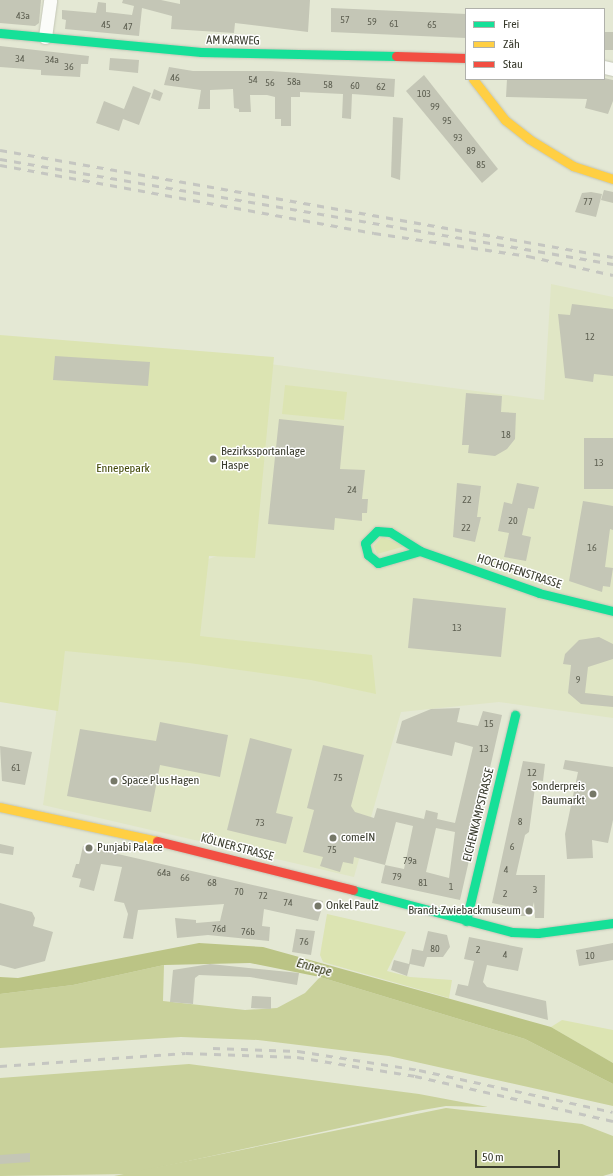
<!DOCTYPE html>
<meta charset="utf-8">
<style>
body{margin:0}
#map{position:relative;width:613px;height:1176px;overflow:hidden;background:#e4e8d4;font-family:"Asap Condensed",sans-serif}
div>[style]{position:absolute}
.built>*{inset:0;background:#e0e6c5}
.green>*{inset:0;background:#dce4b2}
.forest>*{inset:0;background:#c9d19b}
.water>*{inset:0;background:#bbc485}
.building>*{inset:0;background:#c4c6b6}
.roads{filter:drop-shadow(0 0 1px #c3c6b6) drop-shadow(0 0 1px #c3c6b6)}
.street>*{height:13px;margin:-6.5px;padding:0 6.5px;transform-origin:6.5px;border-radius:6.5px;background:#fbfcf9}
.fast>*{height:9px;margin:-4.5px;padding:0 4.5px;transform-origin:4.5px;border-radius:4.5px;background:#16e098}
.slow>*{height:9px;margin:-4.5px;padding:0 4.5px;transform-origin:4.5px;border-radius:4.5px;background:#ffcf43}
.jam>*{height:9px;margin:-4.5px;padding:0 4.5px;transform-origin:4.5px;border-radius:4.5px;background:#f24e42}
.rail>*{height:3px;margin-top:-1.5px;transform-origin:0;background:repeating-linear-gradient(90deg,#c5c6c1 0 7px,transparent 0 14px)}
.dots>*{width:11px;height:11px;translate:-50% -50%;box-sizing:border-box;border:2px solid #fff;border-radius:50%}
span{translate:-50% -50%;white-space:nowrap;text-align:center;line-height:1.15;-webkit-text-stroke:3px #fff;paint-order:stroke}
.number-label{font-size:10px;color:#5c5e50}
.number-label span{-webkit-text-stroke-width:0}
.street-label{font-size:12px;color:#3a3c2e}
.poi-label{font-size:12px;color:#3a3c2e}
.left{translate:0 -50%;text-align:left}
.right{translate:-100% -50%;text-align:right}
.park-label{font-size:12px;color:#414807}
.water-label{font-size:13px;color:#2c300c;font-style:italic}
.legend{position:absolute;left:465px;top:8px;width:140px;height:72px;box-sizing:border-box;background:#fff;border:1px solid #b0b1ab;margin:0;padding:5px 7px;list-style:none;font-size:12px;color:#3a3c2e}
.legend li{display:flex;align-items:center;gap:8px;height:20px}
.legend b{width:20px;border:1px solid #b0b1ab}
.scale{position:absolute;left:475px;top:1150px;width:85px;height:18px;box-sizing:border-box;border:2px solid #3a3c2e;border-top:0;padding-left:5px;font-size:12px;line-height:14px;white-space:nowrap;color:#3a3c2e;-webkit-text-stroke:3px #fff;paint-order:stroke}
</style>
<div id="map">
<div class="built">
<i style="clip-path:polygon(551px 284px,613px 297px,613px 718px,499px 702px,401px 712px,354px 877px,43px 805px,67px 636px,197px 563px,254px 543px,262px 363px,544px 400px)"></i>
</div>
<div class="green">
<i style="clip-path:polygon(0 335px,274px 357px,255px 558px,209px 556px,200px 636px,372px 655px,376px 694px,311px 680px,189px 663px,65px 651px,58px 711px,0 702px)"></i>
<i style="clip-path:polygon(285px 385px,347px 392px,344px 420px,282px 414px)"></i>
<i style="clip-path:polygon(382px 537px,405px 546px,377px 554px,374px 546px)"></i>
<i style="clip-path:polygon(327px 914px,406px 932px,387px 971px,410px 977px,452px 980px,449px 998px,323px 962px,320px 955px)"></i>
<i style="clip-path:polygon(562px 1020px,613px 1030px,613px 1063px,551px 1027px)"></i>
</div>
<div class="forest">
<i style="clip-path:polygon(164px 965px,163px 1001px,245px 1010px,277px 1008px,305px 993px,320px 977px,525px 1039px,613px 1084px,613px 1106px,389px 1056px,258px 1040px,181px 1037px,0 1048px,0 994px,73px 985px)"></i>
<i style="clip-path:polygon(189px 1064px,419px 1094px,488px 1107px,446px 1106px,417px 1111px,129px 1174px,0 1176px,0 1078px)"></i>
<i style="clip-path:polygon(446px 1108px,582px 1124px,613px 1136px,613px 1173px,603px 1176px,114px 1176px)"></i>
</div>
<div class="water">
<i style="clip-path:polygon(199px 943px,263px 947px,551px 1027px,613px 1063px,613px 1084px,525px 1039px,320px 977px,250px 963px,164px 965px,73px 985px,0 994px,0 977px,18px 978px)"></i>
</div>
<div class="building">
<i style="clip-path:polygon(0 0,41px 0,39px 23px,35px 26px,0 23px)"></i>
<i style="clip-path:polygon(123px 0,161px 0,180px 4px,180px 0,310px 0,308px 32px,235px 23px,234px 33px,171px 29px,172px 16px,142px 8px,139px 36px,65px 29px,66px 20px,62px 19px,62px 10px,96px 13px,98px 2px,106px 3px,106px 12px,132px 15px,134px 6px,122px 3px)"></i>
<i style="clip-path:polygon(331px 8px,466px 14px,466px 38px,331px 32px)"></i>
<i style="clip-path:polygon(604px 32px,613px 32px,613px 50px,604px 50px)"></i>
<i style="clip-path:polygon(0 46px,89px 56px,88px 64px,81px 64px,80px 77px,41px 75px,41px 70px,0 67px)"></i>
<i style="clip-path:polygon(110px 58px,139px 60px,138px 73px,109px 70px)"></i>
<i style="clip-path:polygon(169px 67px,193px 71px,270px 71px,395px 79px,394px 97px,352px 94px,351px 119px,342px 118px,343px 94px,300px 92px,300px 97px,291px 97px,291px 126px,281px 126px,281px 119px,275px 119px,275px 97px,267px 95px,250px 95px,251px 112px,239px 112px,239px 109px,234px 108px,233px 89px,210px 90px,210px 109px,198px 109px,201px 90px,164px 85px)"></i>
<i style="clip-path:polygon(424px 75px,498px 169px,482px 183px,406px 91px)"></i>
<i style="clip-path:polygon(604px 78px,613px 80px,613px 101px,608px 114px,585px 108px,587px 99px,506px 97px,507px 79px)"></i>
<i style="clip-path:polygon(133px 86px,151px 93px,139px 125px,123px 119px,119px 131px,96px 123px,104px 101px,124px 109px)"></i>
<i style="clip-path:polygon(154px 89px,163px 93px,160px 101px,151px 98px)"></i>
<i style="clip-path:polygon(393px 117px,403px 118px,400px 180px,391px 177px)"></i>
<i style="clip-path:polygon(604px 190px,613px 192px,613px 203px,601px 200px)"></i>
<i style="clip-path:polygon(591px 192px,602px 194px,596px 217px,575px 212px,582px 193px)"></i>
<i style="clip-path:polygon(572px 304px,613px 309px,613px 376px,594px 374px,593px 382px,565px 378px,558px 314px,570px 315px)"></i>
<i style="clip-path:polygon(55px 356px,150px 362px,148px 386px,53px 380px)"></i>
<i style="clip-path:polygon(466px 393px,502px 396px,501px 412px,516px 413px,515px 439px,507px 449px,495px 456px,468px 453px,469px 445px,462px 445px)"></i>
<i style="clip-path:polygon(279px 419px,344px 426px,340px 469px,365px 470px,362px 499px,368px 499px,367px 513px,362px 513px,362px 521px,335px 518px,334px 530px,268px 524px)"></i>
<i style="clip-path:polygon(584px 438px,613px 438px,613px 489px,584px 489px)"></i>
<i style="clip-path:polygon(457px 483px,481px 486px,477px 517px,481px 517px,475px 542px,453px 537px)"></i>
<i style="clip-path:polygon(517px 483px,539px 487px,534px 509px,528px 508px,522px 535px,531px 537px,526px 561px,504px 557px,509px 533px,498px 531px,504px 502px,512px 504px)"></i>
<i style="clip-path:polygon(583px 501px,613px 506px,613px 530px,610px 529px,605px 567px,613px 568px,610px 587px,603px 586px,602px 592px,569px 581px)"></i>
<i style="clip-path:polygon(413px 598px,506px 608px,501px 657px,408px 648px)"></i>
<i style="clip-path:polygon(599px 637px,613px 644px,613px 659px,588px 667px,585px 693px,613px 696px,613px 707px,581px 704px,568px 693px,571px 665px,563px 664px,565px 654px,579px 640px)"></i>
<i style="clip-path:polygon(evenodd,460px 708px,457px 722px,478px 726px,483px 711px,502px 715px,460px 900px,381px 883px,385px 865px,354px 857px,353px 864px,343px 862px,340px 872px,320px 866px,323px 857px,303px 852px,314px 810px,307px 808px,323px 745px,364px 755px,351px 806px,355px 812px,374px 818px,377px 808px,424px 819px,426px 810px,438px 813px,437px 819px,455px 823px,473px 747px,455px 742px,452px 756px,396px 743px,402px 721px,431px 709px,460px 708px,396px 822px,413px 826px,404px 869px,385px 865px,396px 822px,460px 708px,436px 828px,455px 832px,449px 878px,426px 872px,436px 828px)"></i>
<i style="clip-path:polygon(160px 722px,228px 735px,220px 777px,160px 765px,151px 812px,67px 796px,80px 729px,156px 741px)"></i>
<i style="clip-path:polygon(250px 738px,292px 749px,276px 813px,293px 817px,286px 844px,227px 830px)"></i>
<i style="clip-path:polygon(0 746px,32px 752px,25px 785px,2px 781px)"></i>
<i style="clip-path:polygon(565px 760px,613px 767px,613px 820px,608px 843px,592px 840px,593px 858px,567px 859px,565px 834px,578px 772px,563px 769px)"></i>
<i style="clip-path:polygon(523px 761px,545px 764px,543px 781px,536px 780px,529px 832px,525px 835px,516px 875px,545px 875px,544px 918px,535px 918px,534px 902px,530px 916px,520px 916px,520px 909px,492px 903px)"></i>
<i style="clip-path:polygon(0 844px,14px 847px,13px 855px,0 853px)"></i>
<i style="clip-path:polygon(83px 846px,323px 901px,321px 911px,318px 921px,264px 909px,262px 926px,270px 927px,269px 941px,208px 935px,177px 938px,175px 918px,196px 920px,196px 923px,220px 921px,224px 904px,138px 910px,133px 939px,123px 938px,128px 914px,124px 903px,114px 901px,122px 867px,101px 864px,94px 891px,79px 887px,81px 879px,72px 877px,76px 864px,79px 864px)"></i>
<i style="clip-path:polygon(0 903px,32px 912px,35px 918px,33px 926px,53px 932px,45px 961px,15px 969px,0 965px)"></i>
<i style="clip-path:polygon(296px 929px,315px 931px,311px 955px,292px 952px)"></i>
<i style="clip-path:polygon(428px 931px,447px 935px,450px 947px,443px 957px,427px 957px,424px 967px,410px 964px,407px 976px,391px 970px,394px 960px,409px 964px,412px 949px,423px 951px)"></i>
<i style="clip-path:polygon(469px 937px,523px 948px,518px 971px,487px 965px,483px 982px,487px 987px,546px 1001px,548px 1020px,455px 995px,458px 984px,468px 986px,474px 961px,464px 959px)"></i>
<i style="clip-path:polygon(613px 943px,613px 960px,579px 966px,576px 950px)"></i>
<i style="clip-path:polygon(210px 964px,299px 973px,297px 985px,250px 977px,199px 975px,195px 978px,193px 1004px,170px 1002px,173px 970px)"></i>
<i style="clip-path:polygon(252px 996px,271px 997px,271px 1009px,251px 1008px)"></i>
<i style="clip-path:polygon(30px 1153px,30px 1162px,0 1164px,0 1155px)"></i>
</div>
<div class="roads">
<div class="street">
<i style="left:45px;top:37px;width:37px;rotate:-82deg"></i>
<i style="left:604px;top:67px;width:9px;rotate:13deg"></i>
</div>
<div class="fast">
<i style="left:0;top:33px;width:202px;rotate:5.4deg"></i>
<i style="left:201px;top:52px;width:195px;rotate:1.2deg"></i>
<i style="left:420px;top:551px;width:44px;rotate:164.1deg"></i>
<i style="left:378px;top:563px;width:13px;rotate:-141deg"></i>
<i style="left:368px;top:555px;width:12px;rotate:-104deg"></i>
<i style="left:365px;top:543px;width:17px;rotate:-45deg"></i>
<i style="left:377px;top:531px;width:13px;rotate:4deg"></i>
<i style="left:390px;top:532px;width:36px;rotate:32deg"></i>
<i style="left:420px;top:551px;width:126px;rotate:19.4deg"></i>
<i style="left:539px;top:593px;width:76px;rotate:13.7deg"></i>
<i style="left:353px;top:890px;width:164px;rotate:14.8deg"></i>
<i style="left:512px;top:932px;width:26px;rotate:2deg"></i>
<i style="left:538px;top:933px;width:76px;rotate:-7.6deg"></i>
<i style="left:466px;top:921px;width:212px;rotate:-76.6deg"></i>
</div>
<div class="slow">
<i style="left:473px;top:79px;width:52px;rotate:52deg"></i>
<i style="left:505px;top:120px;width:31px;rotate:38deg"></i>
<i style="left:529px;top:139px;width:52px;rotate:31.5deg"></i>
<i style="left:573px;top:166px;width:42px;rotate:18deg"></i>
<i style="left:0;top:807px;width:161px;rotate:12.2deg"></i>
</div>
<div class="jam">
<i style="left:396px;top:56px;width:70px;rotate:1.6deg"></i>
<i style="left:157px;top:841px;width:202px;rotate:14deg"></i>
</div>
</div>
<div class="rail">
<i style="left:0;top:150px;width:622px;rotate:9.9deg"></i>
<i style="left:0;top:159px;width:622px;rotate:9.72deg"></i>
<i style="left:0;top:165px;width:380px;rotate:10.3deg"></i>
<i style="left:374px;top:233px;width:156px;rotate:8.5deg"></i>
<i style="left:528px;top:256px;width:87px;rotate:12.6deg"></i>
<i style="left:213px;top:1048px;width:85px;rotate:2deg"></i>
<i style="left:298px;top:1051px;width:122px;rotate:8.9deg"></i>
<i style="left:419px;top:1070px;width:198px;rotate:12.2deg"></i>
<i style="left:0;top:1066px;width:186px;rotate:-4deg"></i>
<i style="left:186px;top:1053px;width:111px;rotate:2.1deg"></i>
<i style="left:297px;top:1057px;width:120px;rotate:9.1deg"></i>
<i style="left:415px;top:1076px;width:203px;rotate:12.8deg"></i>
</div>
<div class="dots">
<i style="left:213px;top:459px;background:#767868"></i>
<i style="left:114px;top:781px;background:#767868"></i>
<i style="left:593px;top:794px;background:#767868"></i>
<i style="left:333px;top:838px;background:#767868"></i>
<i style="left:89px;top:848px;background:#767868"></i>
<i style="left:318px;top:906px;background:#767868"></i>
<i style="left:529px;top:911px;background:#767868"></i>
</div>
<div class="number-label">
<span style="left:23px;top:16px">43a</span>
<span style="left:345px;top:20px">57</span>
<span style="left:372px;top:22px">59</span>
<span style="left:394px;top:24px">61</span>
<span style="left:106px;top:25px">45</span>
<span style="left:432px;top:25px">65</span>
<span style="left:128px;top:27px">47</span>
<span style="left:20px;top:59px">34</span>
<span style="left:52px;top:60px">34a</span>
<span style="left:69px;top:67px">36</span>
<span style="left:175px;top:78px">46</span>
<span style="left:253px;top:80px">54</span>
<span style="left:294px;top:82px">58a</span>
<span style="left:270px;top:83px">56</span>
<span style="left:328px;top:85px">58</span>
<span style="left:355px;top:86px">60</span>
<span style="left:381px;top:87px">62</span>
<span style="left:424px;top:94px">103</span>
<span style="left:435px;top:107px">99</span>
<span style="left:447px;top:121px">95</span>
<span style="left:458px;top:138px">93</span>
<span style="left:471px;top:151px">89</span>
<span style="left:481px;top:165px">85</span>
<span style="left:588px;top:202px">77</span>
<span style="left:590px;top:337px">12</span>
<span style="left:506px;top:435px">18</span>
<span style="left:599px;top:463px">13</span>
<span style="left:352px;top:490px">24</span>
<span style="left:467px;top:500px">22</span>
<span style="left:513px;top:521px">20</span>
<span style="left:466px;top:528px">22</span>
<span style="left:592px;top:548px">16</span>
<span style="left:457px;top:628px">13</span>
<span style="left:578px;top:680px">9</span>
<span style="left:489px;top:724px">15</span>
<span style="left:484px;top:749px">13</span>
<span style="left:16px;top:768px">61</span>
<span style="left:532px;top:773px">12</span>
<span style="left:338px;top:778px">75</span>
<span style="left:520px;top:822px">8</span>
<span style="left:260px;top:823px">73</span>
<span style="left:512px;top:847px">6</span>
<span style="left:332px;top:850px">75</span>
<span style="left:410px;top:861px">79a</span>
<span style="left:506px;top:870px">4</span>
<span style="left:164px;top:873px">64a</span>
<span style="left:397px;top:877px">79</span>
<span style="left:185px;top:878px">66</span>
<span style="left:212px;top:883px">68</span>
<span style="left:423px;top:883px">81</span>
<span style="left:451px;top:887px">1</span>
<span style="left:535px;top:890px">3</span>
<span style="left:239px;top:892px">70</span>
<span style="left:505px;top:894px">2</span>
<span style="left:263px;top:896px">72</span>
<span style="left:288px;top:903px">74</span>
<span style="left:219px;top:929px">76d</span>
<span style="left:248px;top:932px">76b</span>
<span style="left:304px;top:942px">76</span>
<span style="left:435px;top:949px">80</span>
<span style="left:478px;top:950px">2</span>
<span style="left:505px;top:955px">4</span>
<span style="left:590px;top:956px">10</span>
</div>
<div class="street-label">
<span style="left:233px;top:41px;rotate:1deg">AM KARWEG</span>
<span style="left:519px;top:572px;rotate:18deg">HOCHOFENSTRASSE</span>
<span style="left:479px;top:815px;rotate:-76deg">EICHENKAMPSTRASSE</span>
<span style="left:237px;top:848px;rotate:15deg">KÖLNER STRASSE</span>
</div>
<div class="poi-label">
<span class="left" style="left:221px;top:459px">Bezirkssportanlage<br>Haspe</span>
<span class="left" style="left:122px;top:781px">Space Plus Hagen</span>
<span class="right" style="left:585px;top:794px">Sonderpreis<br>Baumarkt</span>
<span class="left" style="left:341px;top:838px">comeIN</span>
<span class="left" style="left:97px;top:848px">Punjabi Palace</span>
<span class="left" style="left:326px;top:906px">Onkel Paulz</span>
<span class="right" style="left:521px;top:911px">Brandt-Zwiebackmuseum</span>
</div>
<div class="park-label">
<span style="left:123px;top:469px">Ennepepark</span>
</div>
<div class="water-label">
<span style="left:314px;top:968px;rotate:16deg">Ennepe</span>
</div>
<ul class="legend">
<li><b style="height:5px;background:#16e098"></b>Frei</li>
<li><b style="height:5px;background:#ffcf43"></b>Zäh</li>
<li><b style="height:5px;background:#f24e42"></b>Stau</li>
</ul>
<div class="scale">50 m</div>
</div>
